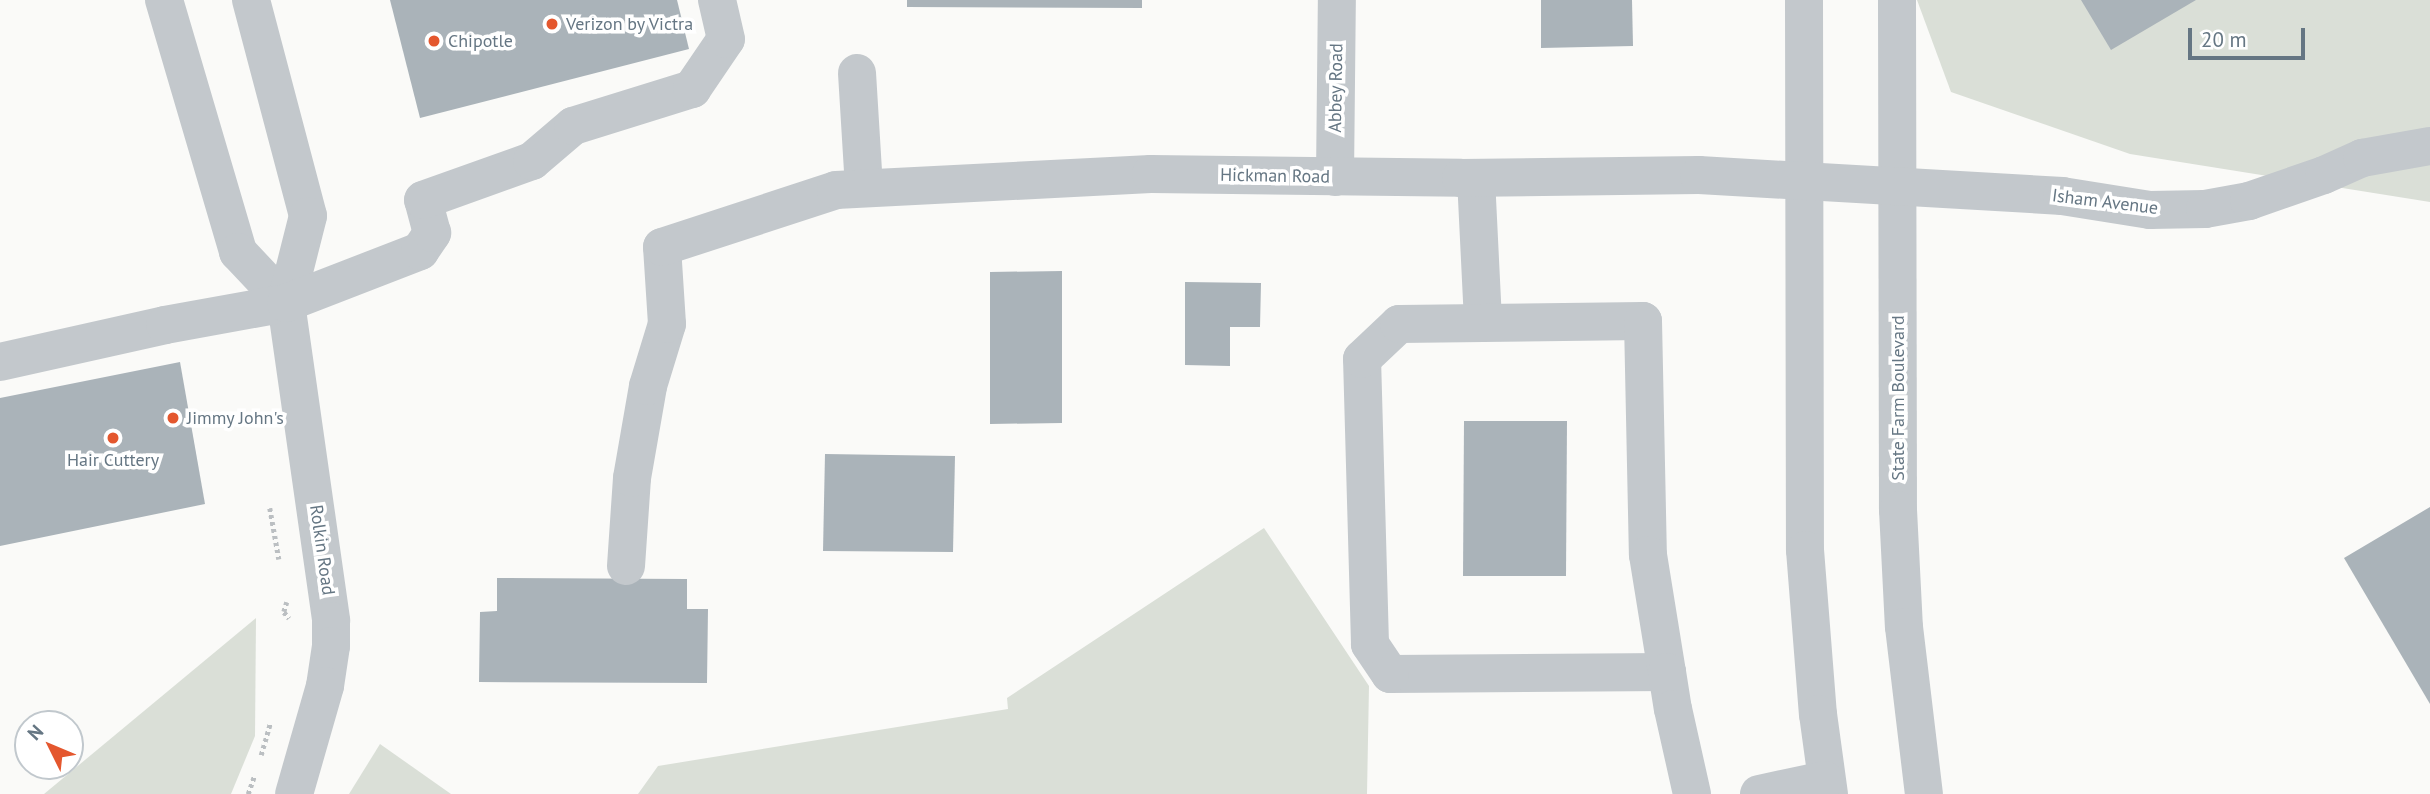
<!DOCTYPE html>
<style>
body{margin:0}
#map{position:relative;width:2430px;height:794px;overflow:hidden;background:#fafaf8;font-family:"PT Sans",sans-serif}
div>[style]{position:absolute}
.green>*{inset:0;background:#dadfd7}
.building>*{inset:0;background:#aab3b9}
.path>*{height:4.5px;margin-top:-2.25px;transform-origin:0;background:repeating-linear-gradient(90deg,#bbbfc2 0 3.5px,transparent 0 7px)}
.minor>*{height:38px;margin:-19px;padding:0 19px;transform-origin:19px;border-radius:19px;background:#c3c8cc}
.dots>*{width:19px;height:19px;translate:-50% -50%;box-sizing:border-box;border:4px solid #fff;border-radius:50%}
span{translate:-50% -50%;white-space:nowrap;text-align:center;line-height:1.15;-webkit-text-stroke:7px #fff;paint-order:stroke}
.poi-label{font-size:18px;color:#657683}
.left{translate:0 -50%;text-align:left}
.street-label{font-size:18px;color:#657683}
.north{position:absolute;left:14px;top:710px;width:70px;height:70px;box-sizing:border-box;background:#fff;border:2px solid #c1c8cd;border-radius:50%;rotate:313deg;font-size:19px;font-weight:700;line-height:28px;text-align:center;color:#657683}
.north::after{content:'';display:block;margin:auto;width:24px;height:32px;background:#e4572e;clip-path:polygon(50% 0,100% 100%,50% 72%,0 100%)}
.scale{position:absolute;left:2188px;top:28px;width:117px;height:32px;box-sizing:border-box;border:4px solid #657683;border-top:0;padding-left:9px;font-size:21px;line-height:24px;white-space:nowrap;color:#657683;-webkit-text-stroke:5px #fff;paint-order:stroke}
</style>
<div id="map">
<div class="green">
<i style="clip-path:polygon(1917px 0,2430px 0,2430px 202px,2130px 154px,1951px 92px)"></i>
<i style="clip-path:polygon(1264px 528px,1369px 686px,1367px 794px,638px 794px,658px 766px,1008px 709px,1007px 698px)"></i>
<i style="clip-path:polygon(256px 618px,255px 736px,231px 794px,44px 794px)"></i>
<i style="clip-path:polygon(380px 744px,451px 794px,349px 794px)"></i>
</div>
<div class="building">
<i style="clip-path:polygon(390px 0,677px 0,689px 49px,420px 118px)"></i>
<i style="clip-path:polygon(907px 0,1142px 0,1142px 8px,907px 7px)"></i>
<i style="clip-path:polygon(1541px 0,1632px 0,1633px 46px,1541px 48px)"></i>
<i style="clip-path:polygon(2081px 0,2196px 0,2111px 50px)"></i>
<i style="clip-path:polygon(1062px 271px,1062px 423px,990px 424px,990px 272px)"></i>
<i style="clip-path:polygon(1185px 282px,1261px 283px,1260px 327px,1230px 327px,1230px 366px,1185px 365px)"></i>
<i style="clip-path:polygon(180px 362px,205px 504px,0 546px,0 398px)"></i>
<i style="clip-path:polygon(1464px 421px,1567px 421px,1566px 576px,1463px 576px)"></i>
<i style="clip-path:polygon(825px 454px,955px 456px,953px 552px,823px 551px)"></i>
<i style="clip-path:polygon(2430px 507px,2430px 704px,2344px 558px)"></i>
<i style="clip-path:polygon(497px 578px,687px 579px,687px 609px,708px 609px,707px 683px,479px 682px,480px 612px,497px 611px)"></i>
</div>
<div class="path">
<i style="left:270px;top:508px;width:52px;rotate:80deg"></i>
<i style="left:287px;top:602px;width:10px;rotate:107deg"></i>
<i style="left:284px;top:612px;width:8px;rotate:50deg"></i>
<i style="left:261px;top:755px;width:33px;rotate:-74deg"></i>
<i style="left:248px;top:794px;width:18px;rotate:-71deg"></i>
</div>
<div class="minor">
<i style="left:164px;top:0;width:263px;rotate:73.6deg"></i>
<i style="left:238px;top:252px;width:70px;rotate:46.7deg"></i>
<i style="left:251px;top:0;width:223px;rotate:75.2deg"></i>
<i style="left:308px;top:216px;width:90px;rotate:104.2deg"></i>
<i style="left:286px;top:303px;width:321px;rotate:81.9deg"></i>
<i style="left:331px;top:621px;width:25px;rotate:90deg"></i>
<i style="left:331px;top:646px;width:40px;rotate:98.5deg"></i>
<i style="left:325px;top:686px;width:112px;rotate:106deg"></i>
<i style="left:1804px;top:0;width:550px;rotate:89.9deg"></i>
<i style="left:1805px;top:550px;width:165px;rotate:85.5deg"></i>
<i style="left:1818px;top:714px;width:81px;rotate:82.2deg"></i>
<i style="left:1897px;top:0;width:510px;rotate:89.89deg"></i>
<i style="left:1898px;top:510px;width:117px;rotate:87.1deg"></i>
<i style="left:1904px;top:627px;width:168px;rotate:83.2deg"></i>
<i style="left:857px;top:73px;width:115px;rotate:86.5deg"></i>
<i style="left:1335px;top:177px;width:177px;rotate:-89.4deg"></i>
<i style="left:1476px;top:178px;width:145px;rotate:87.2deg"></i>
<i style="left:0;top:362px;width:169px;rotate:-12.6deg"></i>
<i style="left:165px;top:325px;width:123px;rotate:-10.3deg"></i>
<i style="left:286px;top:303px;width:144px;rotate:-21.2deg"></i>
<i style="left:420px;top:251px;width:22px;rotate:-56deg"></i>
<i style="left:432px;top:233px;width:34px;rotate:-105deg"></i>
<i style="left:423px;top:200px;width:116px;rotate:-19.7deg"></i>
<i style="left:532px;top:161px;width:54px;rotate:-40.5deg"></i>
<i style="left:573px;top:126px;width:125px;rotate:-17.3deg"></i>
<i style="left:692px;top:89px;width:60px;rotate:-55.8deg"></i>
<i style="left:726px;top:39px;width:40px;rotate:-103deg"></i>
<i style="left:626px;top:566px;width:88px;rotate:-86.1deg"></i>
<i style="left:632px;top:478px;width:93px;rotate:-80.1deg"></i>
<i style="left:648px;top:386px;width:65px;rotate:-73deg"></i>
<i style="left:667px;top:324px;width:77px;rotate:-93.7deg"></i>
<i style="left:662px;top:247px;width:183px;rotate:-18.1deg"></i>
<i style="left:836px;top:190px;width:315px;rotate:-2.9deg"></i>
<i style="left:1151px;top:174px;width:310px;rotate:0.7deg"></i>
<i style="left:1461px;top:178px;width:238px;rotate:-0.7deg"></i>
<i style="left:1699px;top:175px;width:364px;rotate:3.3deg"></i>
<i style="left:2062px;top:196px;width:89px;rotate:9deg"></i>
<i style="left:2150px;top:210px;width:55px;rotate:-1deg"></i>
<i style="left:2205px;top:209px;width:45px;rotate:-10.3deg"></i>
<i style="left:2249px;top:201px;width:79px;rotate:-19.1deg"></i>
<i style="left:2324px;top:175px;width:42px;rotate:-24.1deg"></i>
<i style="left:2362px;top:158px;width:69px;rotate:-10deg"></i>
<i style="left:1667px;top:672px;width:277px;rotate:179.6deg"></i>
<i style="left:1390px;top:674px;width:36px;rotate:-124deg"></i>
<i style="left:1370px;top:644px;width:285px;rotate:-91.6deg"></i>
<i style="left:1362px;top:359px;width:51px;rotate:-43.4deg"></i>
<i style="left:1399px;top:324px;width:244px;rotate:-0.7deg"></i>
<i style="left:1643px;top:321px;width:234px;rotate:88.8deg"></i>
<i style="left:1648px;top:555px;width:119px;rotate:80.8deg"></i>
<i style="left:1667px;top:672px;width:37px;rotate:81deg"></i>
<i style="left:1673px;top:709px;width:87px;rotate:77.4deg"></i>
<i style="left:1759px;top:794px;width:67px;rotate:-12deg"></i>
</div>
<div class="dots">
<i style="left:552px;top:24px;background:#e4572e"></i>
<i style="left:434px;top:41px;background:#e4572e"></i>
<i style="left:173px;top:418px;background:#e4572e"></i>
<i style="left:113px;top:438px;background:#e4572e"></i>
</div>
<div class="poi-label">
<span class="left" style="left:566px;top:24px">Verizon by Victra</span>
<span class="left" style="left:448px;top:41px">Chipotle</span>
<span class="left" style="left:187px;top:418px">Jimmy John's</span>
<span style="left:113px;top:460px">Hair Cuttery</span>
</div>
<div class="street-label">
<span style="left:1336px;top:88px;rotate:-89deg">Abbey Road</span>
<span style="left:1275px;top:176px;rotate:1deg">Hickman Road</span>
<span style="left:2105px;top:202px;rotate:7deg">Isham Avenue</span>
<span style="left:1898px;top:398px;rotate:-90deg">State Farm Boulevard</span>
<span style="left:322px;top:550px;rotate:82deg">Rolkin Road</span>
</div>
<div class="north">N</div>
<div class="scale">20 m</div>
</div>
